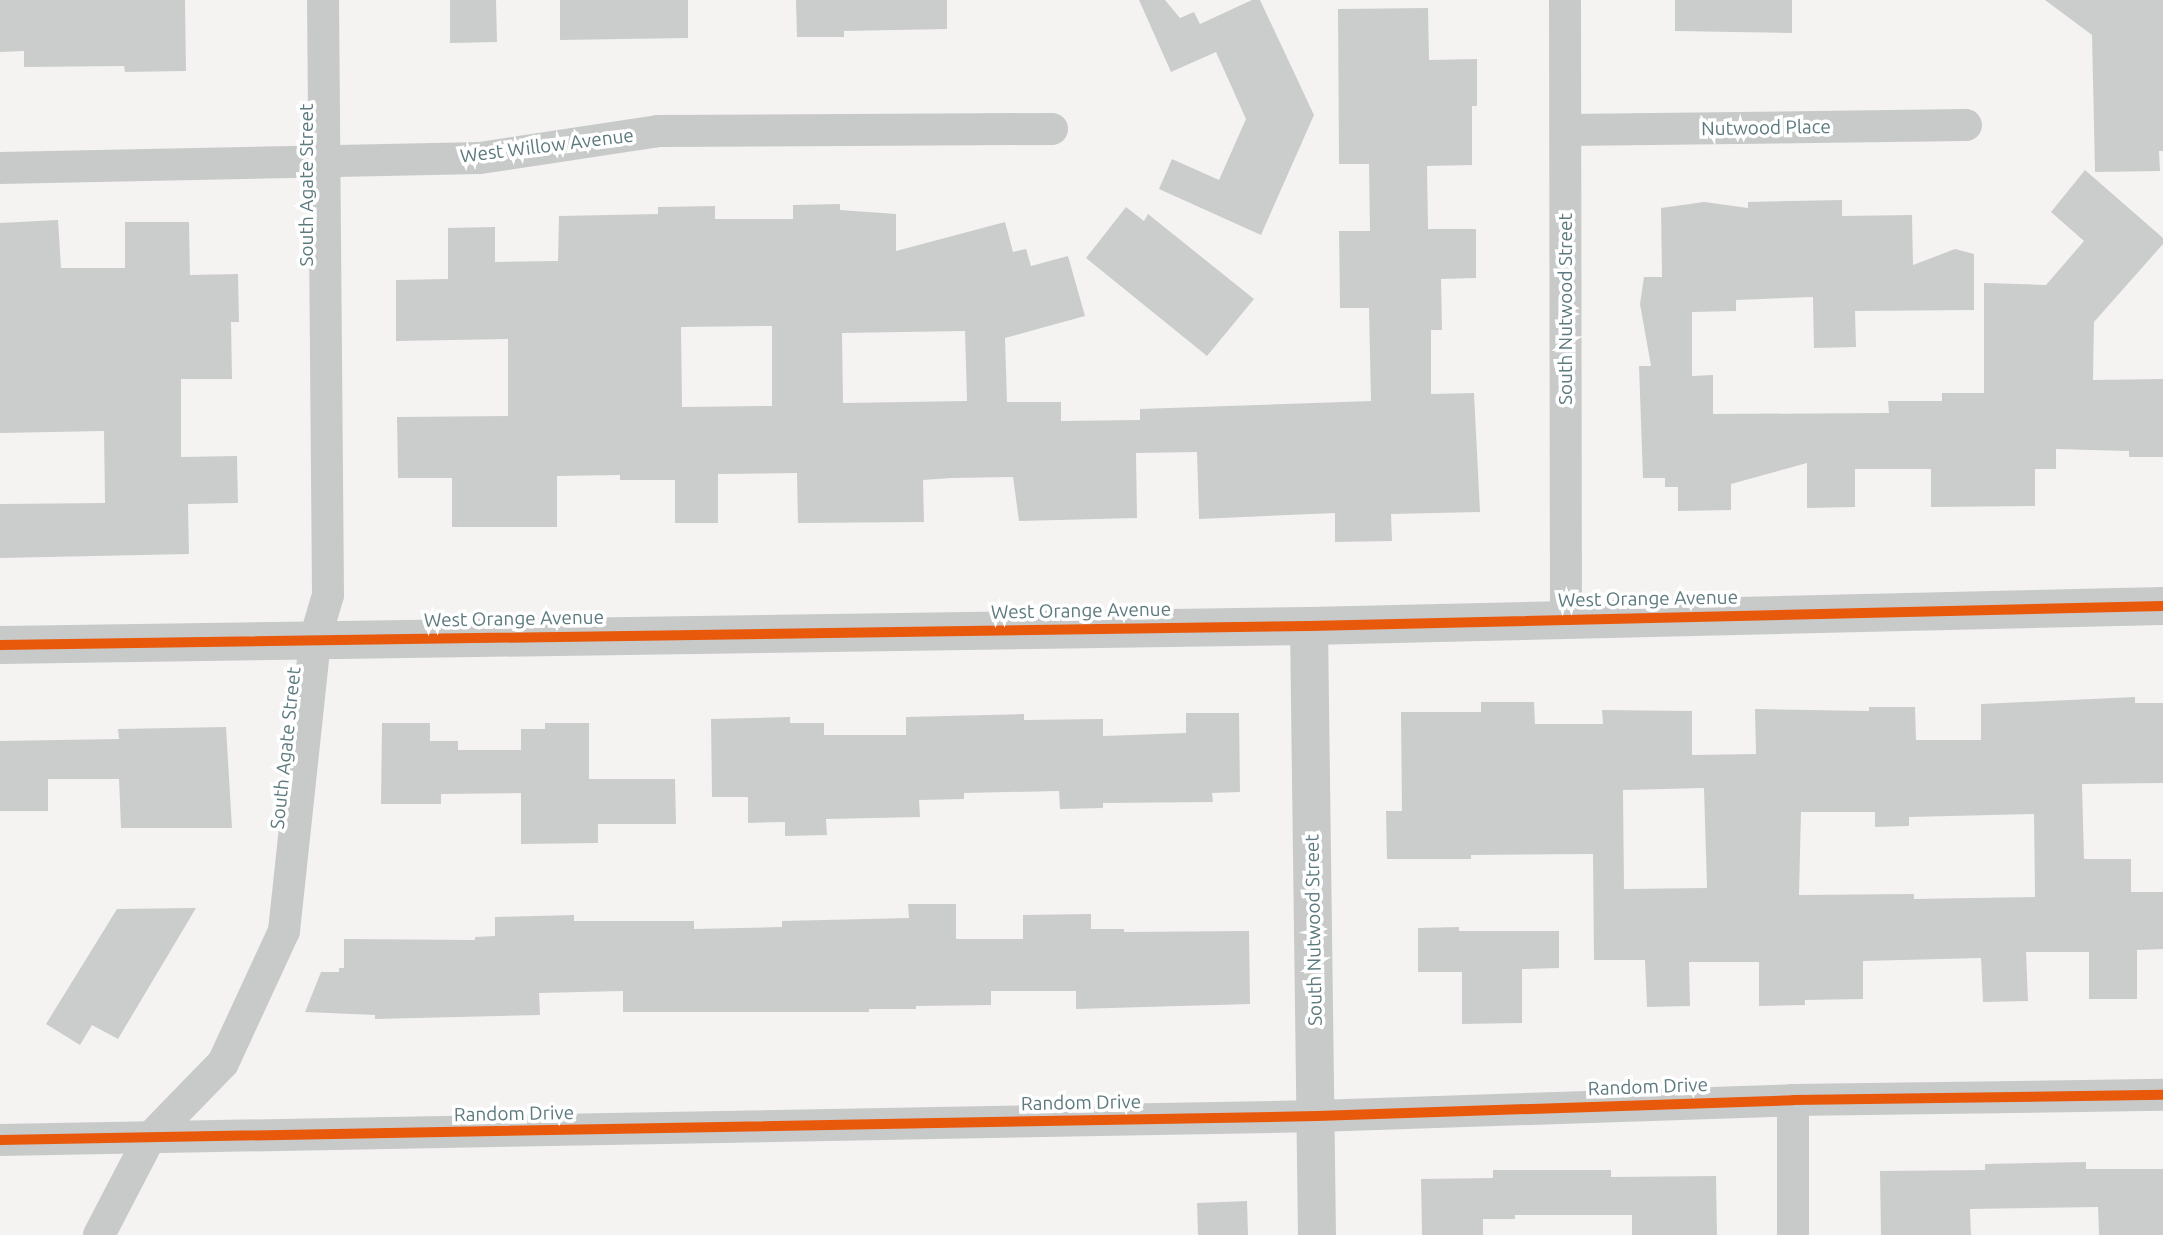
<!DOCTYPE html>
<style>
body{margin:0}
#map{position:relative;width:2163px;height:1235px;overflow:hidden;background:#f4f3f2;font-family:Ubuntu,sans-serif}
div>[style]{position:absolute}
.building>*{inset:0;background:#cbcdcd}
.minor>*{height:32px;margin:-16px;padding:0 16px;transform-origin:16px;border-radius:16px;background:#c8caca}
.tertiary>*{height:38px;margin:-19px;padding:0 19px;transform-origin:19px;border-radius:19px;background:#c8caca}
.cycleway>*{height:10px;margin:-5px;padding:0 5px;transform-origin:5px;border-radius:5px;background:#e8590c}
span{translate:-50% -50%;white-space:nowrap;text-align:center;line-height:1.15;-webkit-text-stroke:7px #fff;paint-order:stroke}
.street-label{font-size:19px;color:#5d7a7f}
</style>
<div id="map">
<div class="building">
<i style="clip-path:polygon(0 0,185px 0,186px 71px,125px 72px,124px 66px,24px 67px,24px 51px,0 52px)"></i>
<i style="clip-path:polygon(450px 0,496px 0,497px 42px,450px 43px)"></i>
<i style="clip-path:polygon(560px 0,688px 0,688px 38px,560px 40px)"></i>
<i style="clip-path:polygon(796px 0,947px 0,947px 29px,844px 31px,844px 37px,797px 37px)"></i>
<i style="clip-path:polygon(1139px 0,1165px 0,1180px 18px,1194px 12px,1200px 24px,1252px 0,1260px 0,1314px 115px,1261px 235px,1159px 189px,1172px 159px,1219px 180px,1246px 119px,1216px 52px,1171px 72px)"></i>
<i style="clip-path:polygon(1675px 0,1792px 0,1792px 33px,1675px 31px)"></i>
<i style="clip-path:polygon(2045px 0,2163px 0,2163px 151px,2159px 151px,2160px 171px,2095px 172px,2092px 35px)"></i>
<i style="clip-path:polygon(evenodd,1428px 8px,1429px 60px,1477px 59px,1477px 106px,1472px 106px,1472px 165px,1427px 166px,1428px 229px,1476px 229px,1476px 278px,1441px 279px,1442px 330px,1431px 330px,1431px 394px,1474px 393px,1480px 512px,1391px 514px,1392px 541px,1335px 542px,1335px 513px,1199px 519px,1197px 452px,1136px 453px,1137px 518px,1019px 521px,1013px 477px,952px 478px,923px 480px,924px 522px,798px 523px,797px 473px,718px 474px,718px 523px,675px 523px,675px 480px,620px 480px,620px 475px,557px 476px,557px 527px,452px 527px,452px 478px,398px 478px,397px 417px,508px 416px,508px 339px,396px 341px,396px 280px,448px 279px,448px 228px,495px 227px,495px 262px,558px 261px,559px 216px,658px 214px,658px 207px,715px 206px,715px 219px,793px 219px,793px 205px,840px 204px,840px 210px,896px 214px,896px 251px,1005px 222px,1013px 252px,1026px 249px,1031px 266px,1068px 256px,1085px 316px,1005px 338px,1007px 402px,1061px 402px,1061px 421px,1140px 420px,1140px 409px,1371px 401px,1369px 308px,1340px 308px,1339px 231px,1370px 231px,1369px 164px,1339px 164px,1338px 9px,1428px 8px,772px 326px,772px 406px,682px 407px,681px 327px,772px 326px,1428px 8px,965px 331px,967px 401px,843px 403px,842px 333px,965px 331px)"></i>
<i style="clip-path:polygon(2085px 170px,2163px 238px,2163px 244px,2094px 322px,2093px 380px,2163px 379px,2163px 457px,2129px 457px,2129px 451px,2056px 449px,2056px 469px,2035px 469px,2035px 506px,1931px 507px,1931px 469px,1855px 469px,1855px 507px,1807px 508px,1807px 463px,1731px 484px,1731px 510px,1678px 511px,1678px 487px,1665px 487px,1665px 478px,1643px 478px,1639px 366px,1651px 366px,1640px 304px,1644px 277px,1662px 277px,1661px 208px,1704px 202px,1748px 208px,1748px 202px,1842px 200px,1842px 216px,1912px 215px,1913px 265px,1955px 249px,1974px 254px,1974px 310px,1855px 311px,1856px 347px,1814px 348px,1813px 297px,1736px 300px,1736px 311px,1692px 312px,1692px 376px,1713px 375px,1713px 414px,1889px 413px,1888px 401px,1942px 401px,1942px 393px,1984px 393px,1984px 283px,2046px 285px,2084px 241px,2051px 212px)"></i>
<i style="clip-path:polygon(1126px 207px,1144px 221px,1148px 214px,1254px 299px,1207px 356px,1086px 258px)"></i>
<i style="clip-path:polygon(58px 220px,61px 268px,125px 268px,125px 222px,189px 222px,190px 275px,238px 274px,239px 322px,231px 322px,232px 379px,181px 379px,181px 457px,237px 456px,238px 503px,188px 504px,189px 554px,0 558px,0 504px,105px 503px,104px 431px,0 433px,0 223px)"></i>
<i style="clip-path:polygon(evenodd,2135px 697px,2135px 703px,2163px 703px,2163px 783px,2082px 784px,2084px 859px,2131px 859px,2131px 892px,2163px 892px,2163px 949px,2137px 950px,2137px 999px,2089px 999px,2089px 952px,2026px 952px,2028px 1001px,1983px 1002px,1981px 958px,1863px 961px,1863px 999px,1805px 1000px,1805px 1005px,1759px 1006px,1759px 962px,1689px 962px,1690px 1006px,1647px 1007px,1645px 960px,1594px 960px,1593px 854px,1471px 855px,1471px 859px,1387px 859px,1386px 811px,1402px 811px,1401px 712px,1481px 712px,1481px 702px,1534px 702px,1535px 724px,1603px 724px,1602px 710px,1692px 711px,1692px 755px,1756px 754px,1755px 709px,1869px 711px,1869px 707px,1915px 707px,1916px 740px,1981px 740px,1981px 704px,2135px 697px,1704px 788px,1707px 888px,1624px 889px,1623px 790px,1704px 788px,2135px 697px,1801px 812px,1875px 812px,1875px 827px,1909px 826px,1909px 817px,2034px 814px,2035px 897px,1914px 899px,1914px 894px,1799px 895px,1801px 812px)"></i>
<i style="clip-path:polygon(1186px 713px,1239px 713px,1240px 792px,1212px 793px,1213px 802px,1103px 803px,1103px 808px,1060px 809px,1059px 791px,964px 793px,964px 799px,919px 800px,920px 817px,826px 819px,827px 835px,785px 836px,785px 822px,748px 823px,748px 797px,712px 797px,711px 719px,790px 717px,790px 723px,824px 723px,824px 735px,906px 735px,906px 717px,1024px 714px,1024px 720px,1103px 719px,1103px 736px,1186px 733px)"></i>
<i style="clip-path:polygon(382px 723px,430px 723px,430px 741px,458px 741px,458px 750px,521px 750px,521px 729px,545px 729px,545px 723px,589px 723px,589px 779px,675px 779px,676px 824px,598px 824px,598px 843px,521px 844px,521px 793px,441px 794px,441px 804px,381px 804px)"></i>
<i style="clip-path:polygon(226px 727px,232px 828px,121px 828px,119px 779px,48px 779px,48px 811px,0 811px,0 741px,119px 739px,118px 729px)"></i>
<i style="clip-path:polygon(908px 904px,956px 904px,956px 939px,1023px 939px,1023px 915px,1091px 914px,1091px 929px,1124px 929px,1124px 932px,1249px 931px,1250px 1004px,1076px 1009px,1076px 991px,991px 991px,991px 1005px,916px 1006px,916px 1009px,869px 1009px,869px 1012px,623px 1012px,623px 991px,539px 993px,540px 1015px,375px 1019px,375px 1015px,305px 1012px,321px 972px,339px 972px,339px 968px,344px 968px,344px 939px,475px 940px,475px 937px,495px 936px,495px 917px,574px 915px,574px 921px,694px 921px,694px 929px,782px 927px,782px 921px,909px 918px)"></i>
<i style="clip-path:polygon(196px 908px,118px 1039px,92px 1025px,80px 1045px,46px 1024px,117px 909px)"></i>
<i style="clip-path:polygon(1459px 927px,1459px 931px,1559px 931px,1559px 968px,1522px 969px,1522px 1023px,1462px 1024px,1462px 972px,1418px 972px,1418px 928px)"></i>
<i style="clip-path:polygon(2086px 1162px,2086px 1169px,2163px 1169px,2163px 1235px,2099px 1235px,2098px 1207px,1970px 1209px,1971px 1235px,1881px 1235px,1880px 1171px,1985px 1170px,1985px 1164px)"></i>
<i style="clip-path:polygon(1493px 1170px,1611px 1170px,1611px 1177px,1716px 1176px,1717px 1235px,1632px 1235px,1632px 1215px,1515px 1215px,1515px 1219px,1483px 1219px,1483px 1235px,1422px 1235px,1421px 1179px,1493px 1178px)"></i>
<i style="clip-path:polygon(1247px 1201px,1248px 1235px,1198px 1235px,1197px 1203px)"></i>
</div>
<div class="minor">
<i style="left:1565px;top:0;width:618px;rotate:89.91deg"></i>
<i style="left:1566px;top:130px;width:400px;rotate:-0.7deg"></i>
<i style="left:0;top:168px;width:480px;rotate:-1.2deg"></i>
<i style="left:480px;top:158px;width:180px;rotate:-8.6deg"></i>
<i style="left:658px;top:131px;width:394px;rotate:-0.3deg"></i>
<i style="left:1793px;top:1100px;width:135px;rotate:90deg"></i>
<i style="left:0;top:1140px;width:1317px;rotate:-1.04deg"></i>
<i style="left:1317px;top:1116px;width:476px;rotate:-1.9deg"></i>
<i style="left:1793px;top:1100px;width:370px;rotate:-0.8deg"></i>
<i style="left:99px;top:1235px;width:108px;rotate:-62.5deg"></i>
<i style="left:149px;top:1139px;width:106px;rotate:-45.8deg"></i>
<i style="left:223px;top:1063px;width:145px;rotate:-65.2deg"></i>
<i style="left:284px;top:931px;width:294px;rotate:-83.9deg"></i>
<i style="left:315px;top:639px;width:46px;rotate:-73.5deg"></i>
<i style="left:328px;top:595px;width:595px;rotate:-90.48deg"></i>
</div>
<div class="tertiary">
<i style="left:1309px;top:626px;width:609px;rotate:89.25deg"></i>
<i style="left:0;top:645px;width:1309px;rotate:-0.83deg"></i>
<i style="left:1309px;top:626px;width:854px;rotate:-1.34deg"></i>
</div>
<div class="cycleway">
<i style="left:0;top:645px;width:1309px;rotate:-0.83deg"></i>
<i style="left:1309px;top:626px;width:854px;rotate:-1.34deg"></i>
<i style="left:0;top:1140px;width:1317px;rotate:-1.04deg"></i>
<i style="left:1317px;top:1116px;width:476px;rotate:-1.9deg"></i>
<i style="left:1793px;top:1100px;width:370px;rotate:-0.8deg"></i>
</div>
<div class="street-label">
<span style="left:1766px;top:128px;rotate:-1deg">Nutwood Place</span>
<span style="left:547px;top:146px;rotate:-7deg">West Willow Avenue</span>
<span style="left:307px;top:185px;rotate:-90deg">South Agate Street</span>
<span style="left:1566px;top:309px;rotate:-90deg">South Nutwood Street</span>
<span style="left:1648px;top:599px;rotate:-1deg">West Orange Avenue</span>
<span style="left:1081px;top:611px;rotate:-1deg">West Orange Avenue</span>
<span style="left:514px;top:619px;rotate:-1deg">West Orange Avenue</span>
<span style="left:286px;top:748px;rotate:-84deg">South Agate Street</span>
<span style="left:1314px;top:930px;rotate:-91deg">South Nutwood Street</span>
<span style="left:1648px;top:1087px;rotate:-2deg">Random Drive</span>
<span style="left:1081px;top:1103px;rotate:-1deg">Random Drive</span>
<span style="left:514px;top:1114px;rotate:-1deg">Random Drive</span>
</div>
</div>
